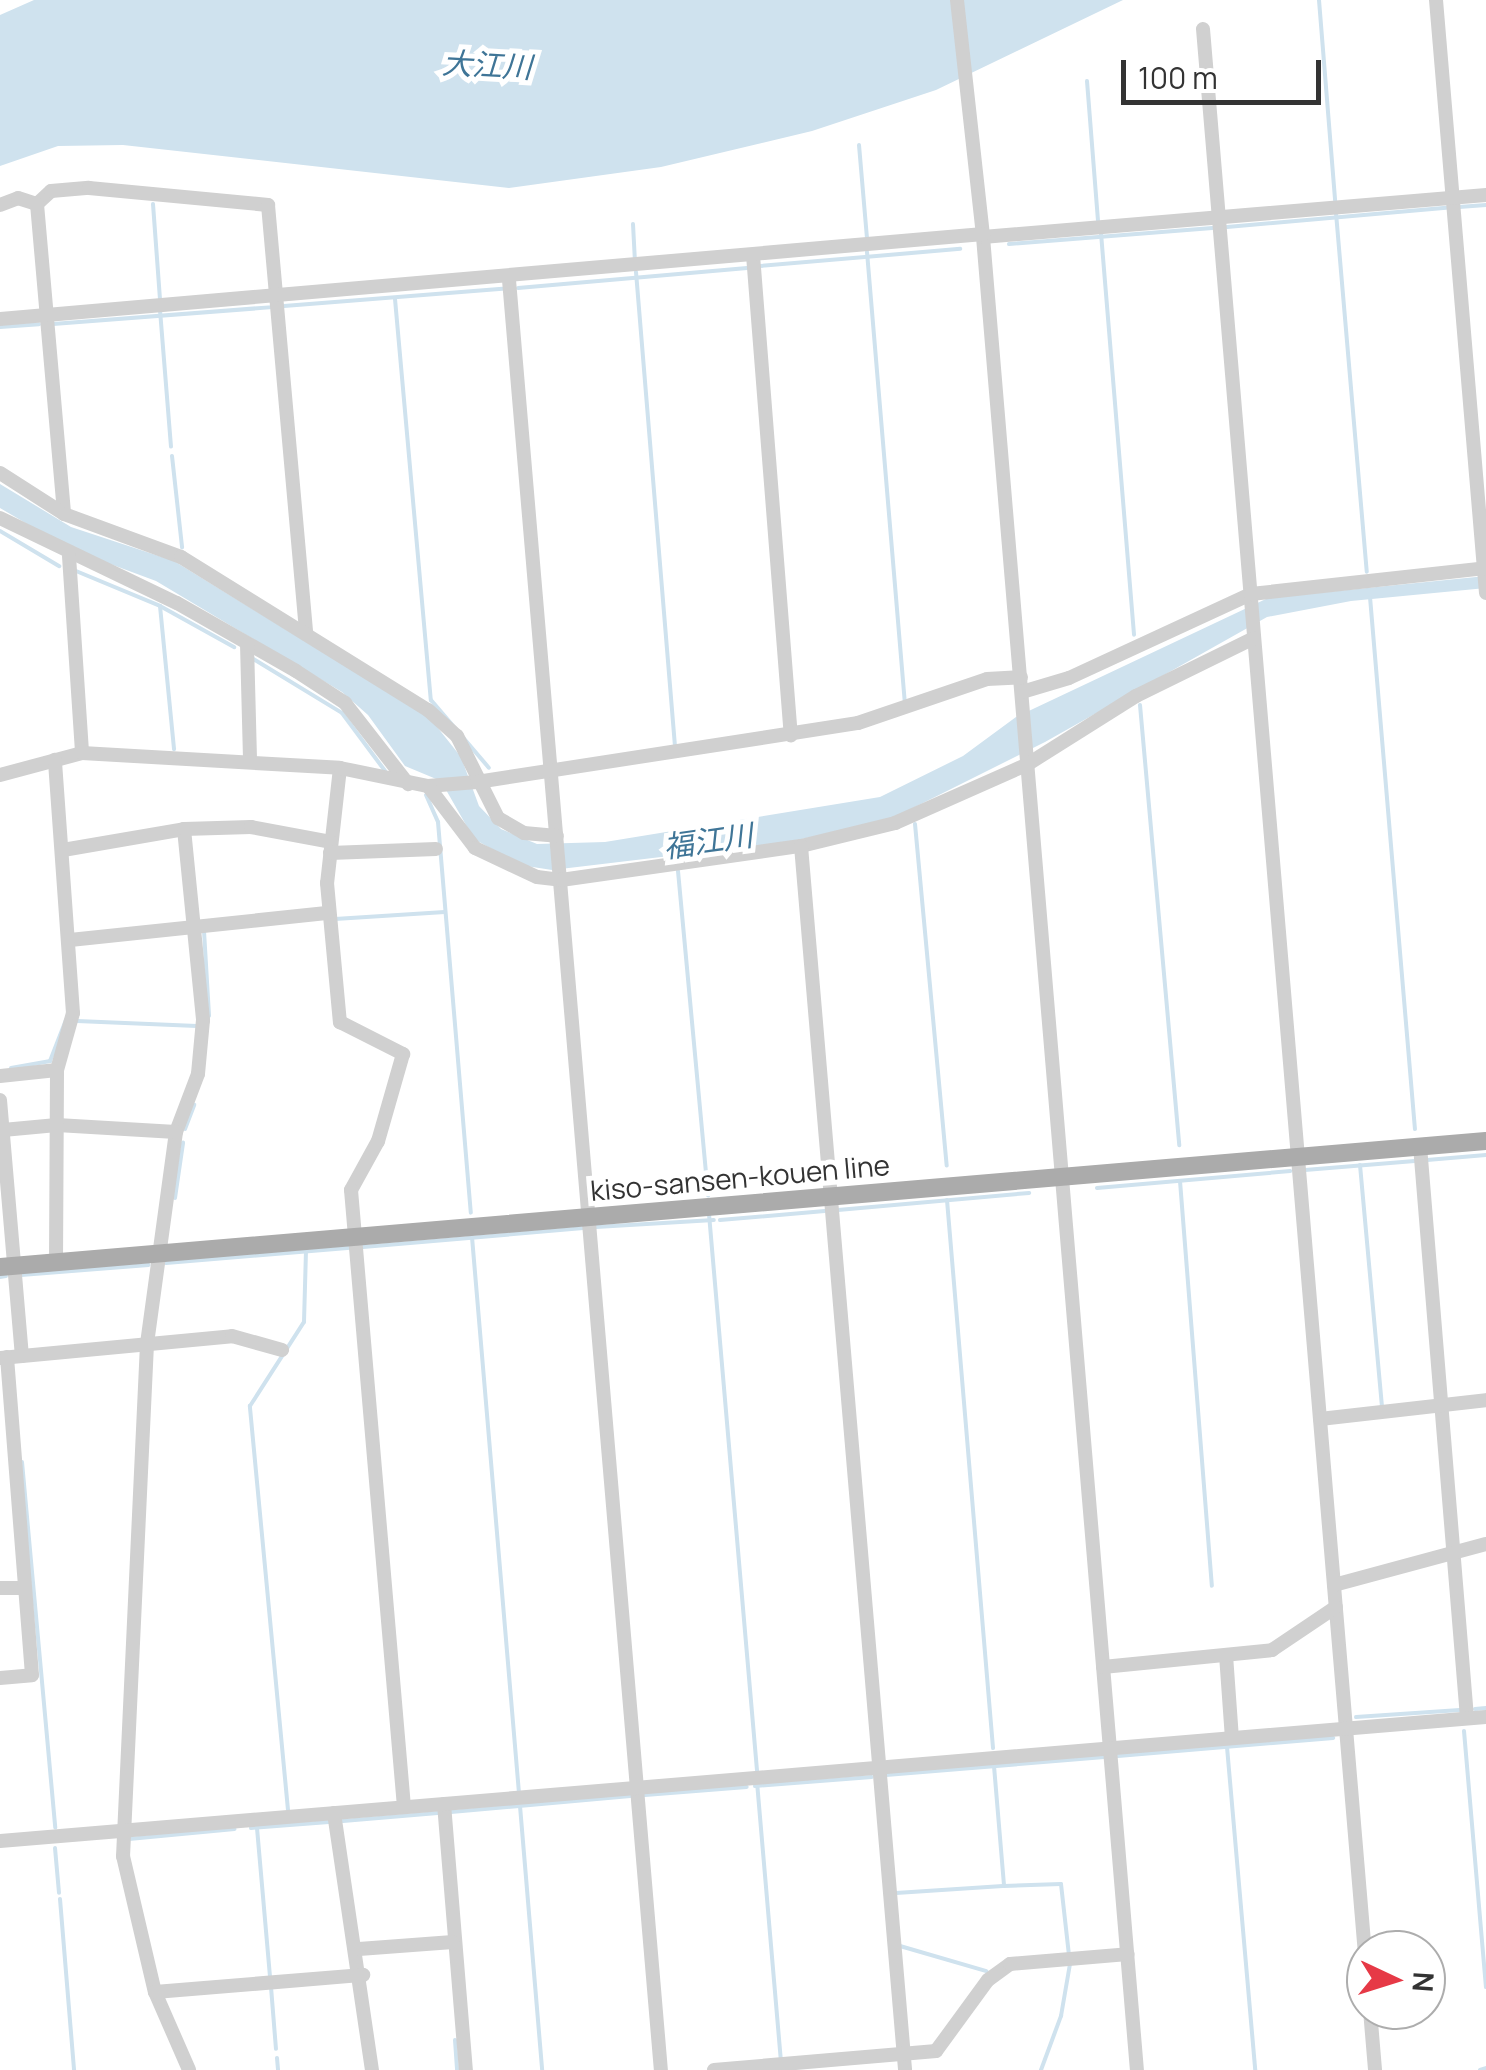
<!DOCTYPE html>
<meta charset="utf-8">
<style>
body{margin:0}
#map{position:relative;width:1486px;height:2070px;overflow:hidden;background:#fff;font-family:Manrope,"Noto Sans JP",sans-serif}
div>[style]{position:absolute}
.water>*{inset:0;background:#cfe2ee}
.stream>*{height:4px;margin:-2px;padding:0 2px;transform-origin:2px;border-radius:2px;background:#cfe2ee}
.minor>*{height:14px;margin:-7px;padding:0 7px;transform-origin:7px;border-radius:7px;background:#d0d0d0}
.major>*{height:18px;margin:-9px;padding:0 9px;transform-origin:9px;border-radius:9px;background:#ababab}
span{translate:-50% -50%;white-space:nowrap;text-align:center;line-height:1.15;-webkit-text-stroke:10px #fff;paint-order:stroke}
.street-label{font-size:28px;color:#333}
.water-label{font-size:30px;color:#3f7597;font-style:italic}
.north{position:absolute;left:1346px;top:1930px;width:100px;height:100px;box-sizing:border-box;background:#fff;border:2px solid #adadad;border-radius:50%;rotate:94deg;font-size:28px;font-weight:700;line-height:40px;text-align:center;color:#333}
.north::after{content:'';display:block;margin:auto;width:35px;height:45px;background:#e63946;clip-path:polygon(50% 0,100% 100%,50% 72%,0 100%)}
.scale{position:absolute;left:1121px;top:60px;width:200px;height:45px;box-sizing:border-box;border:5px solid #333;border-top:0;padding-left:12px;font-size:30px;line-height:35px;white-space:nowrap;color:#333;-webkit-text-stroke:8px #fff;paint-order:stroke}
</style>
<div id="map">
<div class="water">
<i style="clip-path:polygon(34px 0,1123px 0,936px 90px,812px 131px,661px 167px,509px 188px,123px 145px,58px 146px,0 166px,0 15px)"></i>
<i style="clip-path:polygon(0 484px,71px 527px,174px 561px,430px 718px,461px 757px,479px 806px,501px 829px,537px 844px,605px 842px,880px 797px,963px 756px,1016px 717px,1268px 598px,1486px 576px,1486px 588px,1351px 601px,1267px 617px,1045px 742px,885px 822px,787px 842px,552px 870px,520px 865px,474px 839px,441px 781px,405px 766px,368px 715px,342px 692px,156px 581px,70px 549px,0 508px)"></i>
</div>
<div class="stream">
<i style="left:1319px;top:0;width:201px;rotate:85.4deg"></i>
<i style="left:1087px;top:81px;width:140px;rotate:85.5deg"></i>
<i style="left:859px;top:145px;width:94px;rotate:85.1deg"></i>
<i style="left:153px;top:204px;width:95px;rotate:85.8deg"></i>
<i style="left:1459px;top:207px;width:27px;rotate:-4deg"></i>
<i style="left:1336px;top:213px;width:360px;rotate:85.1deg"></i>
<i style="left:633px;top:224px;width:36px;rotate:87deg"></i>
<i style="left:1227px;top:227px;width:220px;rotate:-5deg"></i>
<i style="left:1101px;top:233px;width:403px;rotate:85.3deg"></i>
<i style="left:1009px;top:244px;width:204px;rotate:-4.5deg"></i>
<i style="left:867px;top:252px;width:451px;rotate:85.2deg"></i>
<i style="left:760px;top:266px;width:201px;rotate:-4.9deg"></i>
<i style="left:636px;top:272px;width:478px;rotate:85.3deg"></i>
<i style="left:518px;top:288px;width:230px;rotate:-5deg"></i>
<i style="left:395px;top:299px;width:403px;rotate:84.9deg"></i>
<i style="left:431px;top:700px;width:89px;rotate:49.5deg"></i>
<i style="left:284px;top:306px;width:219px;rotate:-4.5deg"></i>
<i style="left:160px;top:310px;width:137px;rotate:85.4deg"></i>
<i style="left:53px;top:324px;width:220px;rotate:-4.4deg"></i>
<i style="left:0;top:327px;width:39px;rotate:-4deg"></i>
<i style="left:172px;top:456px;width:92px;rotate:83.7deg"></i>
<i style="left:0;top:531px;width:69px;rotate:30.7deg"></i>
<i style="left:76px;top:571px;width:91px;rotate:22.6deg"></i>
<i style="left:160px;top:606px;width:85px;rotate:29deg"></i>
<i style="left:1370px;top:597px;width:534px;rotate:85.17deg"></i>
<i style="left:160px;top:606px;width:144px;rotate:84.4deg"></i>
<i style="left:250px;top:657px;width:108px;rotate:31.3deg"></i>
<i style="left:342px;top:713px;width:72px;rotate:53.4deg"></i>
<i style="left:1140px;top:705px;width:442px;rotate:84.9deg"></i>
<i style="left:426px;top:795px;width:30px;rotate:66deg"></i>
<i style="left:438px;top:822px;width:392px;rotate:85.2deg"></i>
<i style="left:915px;top:824px;width:343px;rotate:84.7deg"></i>
<i style="left:678px;top:871px;width:326px;rotate:84.7deg"></i>
<i style="left:335px;top:919px;width:110px;rotate:-3.6deg"></i>
<i style="left:204px;top:931px;width:85px;rotate:86.6deg"></i>
<i style="left:77px;top:1021px;width:120px;rotate:2.4deg"></i>
<i style="left:11px;top:1068px;width:40px;rotate:-10deg"></i>
<i style="left:50px;top:1061px;width:44px;rotate:-68.7deg"></i>
<i style="left:185px;top:1129px;width:26px;rotate:-69deg"></i>
<i style="left:1427px;top:1160px;width:59px;rotate:-4.8deg"></i>
<i style="left:1360px;top:1165px;width:242px;rotate:84.8deg"></i>
<i style="left:1305px;top:1170px;width:110px;rotate:-4.7deg"></i>
<i style="left:1180px;top:1181px;width:406px;rotate:85.5deg"></i>
<i style="left:1097px;top:1188px;width:194px;rotate:-5deg"></i>
<i style="left:175px;top:1198px;width:56px;rotate:-81.7deg"></i>
<i style="left:947px;top:1200px;width:550px;rotate:85.2deg"></i>
<i style="left:838px;top:1210px;width:192px;rotate:-5.1deg"></i>
<i style="left:709px;top:1214px;width:559px;rotate:85.07deg"></i>
<i style="left:720px;top:1220px;width:105px;rotate:-4.9deg"></i>
<i style="left:596px;top:1227px;width:118px;rotate:-3.4deg"></i>
<i style="left:472px;top:1237px;width:558px;rotate:85.17deg"></i>
<i style="left:363px;top:1247px;width:221px;rotate:-4.9deg"></i>
<i style="left:166px;top:1263px;width:185px;rotate:-4.7deg"></i>
<i style="left:21px;top:1275px;width:128px;rotate:-4.5deg"></i>
<i style="left:0;top:1277px;width:6px;rotate:-9deg"></i>
<i style="left:22px;top:1462px;width:367px;rotate:84.8deg"></i>
<i style="left:1475px;top:1709px;width:11px;rotate:-5deg"></i>
<i style="left:1356px;top:1717px;width:104px;rotate:-3.9deg"></i>
<i style="left:1464px;top:1731px;width:257px;rotate:85.1deg"></i>
<i style="left:1227px;top:1747px;width:324px;rotate:85deg"></i>
<i style="left:1118px;top:1756px;width:216px;rotate:-4.8deg"></i>
<i style="left:994px;top:1766px;width:120px;rotate:85.2deg"></i>
<i style="left:1004px;top:1886px;width:57px;rotate:-2deg"></i>
<i style="left:1061px;top:1884px;width:71px;rotate:83.6deg"></i>
<i style="left:886px;top:1775px;width:219px;rotate:-4.7deg"></i>
<i style="left:757px;top:1782px;width:280px;rotate:85.1deg"></i>
<i style="left:755px;top:1786px;width:117px;rotate:-4.4deg"></i>
<i style="left:645px;top:1795px;width:102px;rotate:-4.5deg"></i>
<i style="left:520px;top:1806px;width:265px;rotate:85.2deg"></i>
<i style="left:288px;top:1810px;width:406px;rotate:-95.4deg"></i>
<i style="left:250px;top:1406px;width:100px;rotate:-57.3deg"></i>
<i style="left:304px;top:1322px;width:71px;rotate:-88.4deg"></i>
<i style="left:451px;top:1812px;width:180px;rotate:-5.1deg"></i>
<i style="left:343px;top:1821px;width:95px;rotate:-4.8deg"></i>
<i style="left:251px;top:1828px;width:78px;rotate:-4.4deg"></i>
<i style="left:257px;top:1828px;width:150px;rotate:85deg"></i>
<i style="left:129px;top:1839px;width:106px;rotate:-5.4deg"></i>
<i style="left:55px;top:1848px;width:45px;rotate:84.9deg"></i>
<i style="left:896px;top:1893px;width:107px;rotate:-3.7deg"></i>
<i style="left:60px;top:1899px;width:172px;rotate:85.3deg"></i>
<i style="left:900px;top:1946px;width:90px;rotate:16.2deg"></i>
<i style="left:271px;top:1987px;width:62px;rotate:85.4deg"></i>
<i style="left:455px;top:2040px;width:30px;rotate:86deg"></i>
<i style="left:277px;top:2058px;width:12px;rotate:85deg"></i>
<i style="left:1041px;top:2070px;width:58px;rotate:-69.7deg"></i>
<i style="left:1061px;top:2016px;width:53px;rotate:-80.2deg"></i>
<i style="left:1480px;top:2070px;width:6px;rotate:-18deg"></i>
</div>
<div class="minor">
<i style="left:957px;top:0;width:238px;rotate:83.7deg"></i>
<i style="left:983px;top:237px;width:1839px;rotate:85.2deg"></i>
<i style="left:1436px;top:0;width:595px;rotate:85.18deg"></i>
<i style="left:1203px;top:29px;width:1944px;rotate:85.19deg"></i>
<i style="left:37px;top:204px;width:19px;rotate:-43deg"></i>
<i style="left:51px;top:191px;width:38px;rotate:-5deg"></i>
<i style="left:89px;top:188px;width:180px;rotate:5.4deg"></i>
<i style="left:268px;top:205px;width:431px;rotate:84.9deg"></i>
<i style="left:0;top:205px;width:19px;rotate:-21deg"></i>
<i style="left:18px;top:198px;width:20px;rotate:18deg"></i>
<i style="left:37px;top:204px;width:311px;rotate:85deg"></i>
<i style="left:983px;top:237px;width:505px;rotate:-4.77deg"></i>
<i style="left:753px;top:255px;width:482px;rotate:85.5deg"></i>
<i style="left:509px;top:280px;width:1796px;rotate:85.15deg"></i>
<i style="left:0;top:319px;width:987px;rotate:-4.94deg"></i>
<i style="left:0;top:473px;width:76px;rotate:32.6deg"></i>
<i style="left:64px;top:514px;width:125px;rotate:20.2deg"></i>
<i style="left:181px;top:557px;width:291px;rotate:31.8deg"></i>
<i style="left:428px;top:710px;width:39px;rotate:42deg"></i>
<i style="left:457px;top:736px;width:92px;rotate:63.4deg"></i>
<i style="left:498px;top:818px;width:30px;rotate:30deg"></i>
<i style="left:524px;top:833px;width:33px;rotate:5deg"></i>
<i style="left:0;top:518px;width:196px;rotate:25.7deg"></i>
<i style="left:177px;top:603px;width:137px;rotate:29.7deg"></i>
<i style="left:296px;top:671px;width:59px;rotate:33.1deg"></i>
<i style="left:345px;top:703px;width:103px;rotate:52.1deg"></i>
<i style="left:69px;top:556px;width:197px;rotate:86.2deg"></i>
<i style="left:247px;top:644px;width:117px;rotate:88.5deg"></i>
<i style="left:1022px;top:692px;width:49px;rotate:-16.6deg"></i>
<i style="left:1069px;top:678px;width:200px;rotate:-24.8deg"></i>
<i style="left:1251px;top:594px;width:236px;rotate:-6.3deg"></i>
<i style="left:340px;top:768px;width:116px;rotate:96.4deg"></i>
<i style="left:327px;top:883px;width:140px;rotate:84.7deg"></i>
<i style="left:340px;top:1022px;width:71px;rotate:26.9deg"></i>
<i style="left:403px;top:1054px;width:91px;rotate:106deg"></i>
<i style="left:378px;top:1141px;width:56px;rotate:118.9deg"></i>
<i style="left:351px;top:1190px;width:619px;rotate:85.09deg"></i>
<i style="left:0;top:775px;width:85px;rotate:-15deg"></i>
<i style="left:82px;top:753px;width:258px;rotate:3.3deg"></i>
<i style="left:340px;top:768px;width:90px;rotate:11.6deg"></i>
<i style="left:428px;top:786px;width:49px;rotate:-4.7deg"></i>
<i style="left:477px;top:782px;width:386px;rotate:-8.8deg"></i>
<i style="left:858px;top:723px;width:136px;rotate:-18.8deg"></i>
<i style="left:987px;top:679px;width:34px;rotate:-3deg"></i>
<i style="left:428px;top:786px;width:78px;rotate:52.8deg"></i>
<i style="left:475px;top:848px;width:68px;rotate:25.1deg"></i>
<i style="left:537px;top:877px;width:24px;rotate:7deg"></i>
<i style="left:561px;top:880px;width:242px;rotate:-8.1deg"></i>
<i style="left:801px;top:846px;width:97px;rotate:-13.7deg"></i>
<i style="left:895px;top:823px;width:145px;rotate:-23.9deg"></i>
<i style="left:1028px;top:764px;width:128px;rotate:-32.2deg"></i>
<i style="left:1136px;top:696px;width:131px;rotate:-26.2deg"></i>
<i style="left:184px;top:829px;width:192px;rotate:84.3deg"></i>
<i style="left:203px;top:1020px;width:54px;rotate:95.3deg"></i>
<i style="left:198px;top:1074px;width:62px;rotate:110.8deg"></i>
<i style="left:176px;top:1132px;width:214px;rotate:97.8deg"></i>
<i style="left:147px;top:1344px;width:513px;rotate:92.68deg"></i>
<i style="left:123px;top:1856px;width:140px;rotate:76.8deg"></i>
<i style="left:155px;top:1992px;width:85px;rotate:66.4deg"></i>
<i style="left:801px;top:846px;width:1228px;rotate:85.14deg"></i>
<i style="left:63px;top:850px;width:123px;rotate:-9.8deg"></i>
<i style="left:184px;top:829px;width:67px;rotate:-1.7deg"></i>
<i style="left:251px;top:827px;width:81px;rotate:10.6deg"></i>
<i style="left:330px;top:853px;width:106px;rotate:-2.2deg"></i>
<i style="left:70px;top:940px;width:258px;rotate:-6deg"></i>
<i style="left:0;top:1076px;width:57px;rotate:-6deg"></i>
<i style="left:57px;top:1070px;width:59px;rotate:-74.3deg"></i>
<i style="left:73px;top:1013px;width:254px;rotate:-94.1deg"></i>
<i style="left:0;top:1100px;width:257px;rotate:85.1deg"></i>
<i style="left:3px;top:1130px;width:54px;rotate:-5.3deg"></i>
<i style="left:57px;top:1125px;width:119px;rotate:3.4deg"></i>
<i style="left:1420px;top:1146px;width:574px;rotate:85.3deg"></i>
<i style="left:56px;top:1263px;width:193px;rotate:-89.7deg"></i>
<i style="left:1px;top:1358px;width:232px;rotate:-5.4deg"></i>
<i style="left:232px;top:1336px;width:52px;rotate:15.6deg"></i>
<i style="left:1320px;top:1419px;width:167px;rotate:-6.5deg"></i>
<i style="left:1334px;top:1585px;width:157px;rotate:-15.1deg"></i>
<i style="left:0;top:1588px;width:25px"></i>
<i style="left:1226px;top:1655px;width:83px;rotate:85.9deg"></i>
<i style="left:1103px;top:1667px;width:170px;rotate:-5.7deg"></i>
<i style="left:1272px;top:1650px;width:77px;rotate:-33.9deg"></i>
<i style="left:0;top:1678px;width:32px;rotate:-5deg"></i>
<i style="left:32px;top:1675px;width:319px;rotate:-94.5deg"></i>
<i style="left:444px;top:1804px;width:267px;rotate:85.3deg"></i>
<i style="left:334px;top:1813px;width:260px;rotate:81.6deg"></i>
<i style="left:0;top:1841px;width:1491px;rotate:-4.77deg"></i>
<i style="left:359px;top:1949px;width:94px;rotate:-4.3deg"></i>
<i style="left:155px;top:1992px;width:209px;rotate:-4.7deg"></i>
<i style="left:1370px;top:2010px;width:60px;rotate:85.2deg"></i>
<i style="left:714px;top:2070px;width:223px;rotate:-4.9deg"></i>
<i style="left:936px;top:2051px;width:88px;rotate:-53.8deg"></i>
<i style="left:988px;top:1980px;width:27px;rotate:-36deg"></i>
<i style="left:1010px;top:1964px;width:118px;rotate:-4.8deg"></i>
</div>
<div class="major">
<i style="left:0;top:1267px;width:1491px;rotate:-4.85deg"></i>
</div>
<div class="street-label">
<span style="left:740px;top:1177px;rotate:-5deg">kiso-sansen-kouen line</span>
</div>
<div class="water-label">
<span style="left:487px;top:65px;rotate:3deg">大江川</span>
<span style="left:708px;top:841px;rotate:-8deg">福江川</span>
</div>
<div class="north">N</div>
<div class="scale">100 m</div>
</div>
